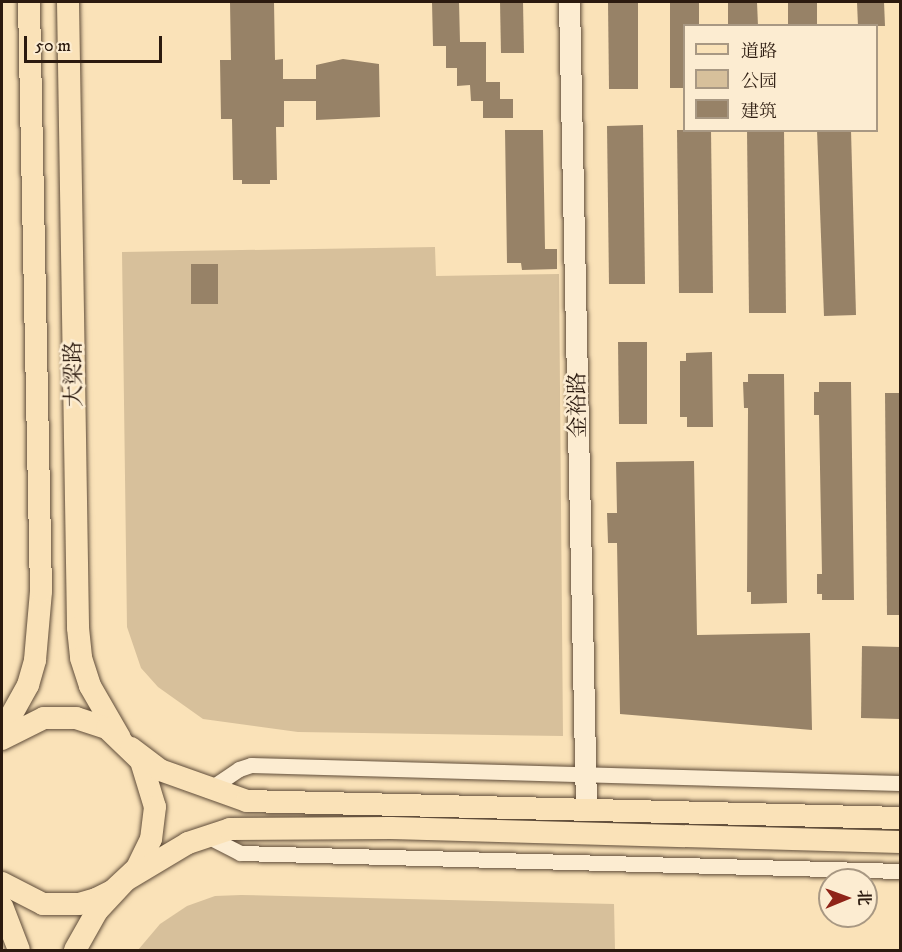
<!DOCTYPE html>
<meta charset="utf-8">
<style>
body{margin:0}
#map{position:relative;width:902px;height:952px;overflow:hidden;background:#fae2b8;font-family:"IM FELL DW Pica","Noto Serif SC",serif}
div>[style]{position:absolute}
.green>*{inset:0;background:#d7c09b}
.building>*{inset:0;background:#978267}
.roads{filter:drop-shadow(0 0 2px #5f4c39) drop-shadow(0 0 2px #5f4c39)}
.street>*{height:15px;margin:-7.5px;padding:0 7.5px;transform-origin:7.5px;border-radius:7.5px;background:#fcecd1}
.secondary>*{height:21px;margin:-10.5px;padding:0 10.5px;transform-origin:10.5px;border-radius:10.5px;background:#fcecd1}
.primary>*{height:22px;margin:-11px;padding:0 11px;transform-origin:11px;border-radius:11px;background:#fae2b8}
span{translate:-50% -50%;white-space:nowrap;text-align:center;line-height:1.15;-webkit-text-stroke:5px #fcecd1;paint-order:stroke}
.street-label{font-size:22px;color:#2b1a0f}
.frame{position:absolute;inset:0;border:3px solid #2b1a0f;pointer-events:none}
.legend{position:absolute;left:683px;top:24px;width:195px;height:108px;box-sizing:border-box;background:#fcecd1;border:2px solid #a89883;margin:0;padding:8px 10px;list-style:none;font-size:18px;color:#2b1a0f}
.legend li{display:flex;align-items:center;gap:12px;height:30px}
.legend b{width:30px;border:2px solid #a89883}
.north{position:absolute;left:818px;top:868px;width:60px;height:60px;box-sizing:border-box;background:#fcecd1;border:2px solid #a89883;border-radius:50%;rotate:89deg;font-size:16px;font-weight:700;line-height:24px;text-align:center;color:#2b1a0f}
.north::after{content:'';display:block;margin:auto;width:21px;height:27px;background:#8f2418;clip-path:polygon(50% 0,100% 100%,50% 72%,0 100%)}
.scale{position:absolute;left:24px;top:36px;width:138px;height:27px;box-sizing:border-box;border:3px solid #2b1a0f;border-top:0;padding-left:8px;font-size:18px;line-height:21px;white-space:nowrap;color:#2b1a0f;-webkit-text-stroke:4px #fcecd1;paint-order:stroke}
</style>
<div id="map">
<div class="green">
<i style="clip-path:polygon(435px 247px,436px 276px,559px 274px,563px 736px,298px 732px,203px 719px,158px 687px,141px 668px,127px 627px,122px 252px)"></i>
<i style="clip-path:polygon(241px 895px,614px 904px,615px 950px,138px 950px,160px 924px,187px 906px,215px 896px)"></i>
</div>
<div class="building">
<i style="clip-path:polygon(230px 2px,274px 2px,275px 60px,283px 59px,283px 79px,316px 79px,316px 65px,343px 59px,379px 64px,380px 117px,316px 120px,316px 101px,284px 101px,284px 127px,276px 127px,277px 180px,270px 180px,270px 184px,242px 184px,242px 180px,233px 180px,232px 119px,221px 119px,220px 60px,231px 60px)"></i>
<i style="clip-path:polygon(432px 2px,459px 2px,460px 42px,486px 42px,486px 82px,500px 82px,500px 99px,513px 99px,513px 118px,483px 118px,483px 101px,471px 101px,470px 85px,457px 86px,457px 68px,446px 68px,446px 46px,433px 46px)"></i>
<i style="clip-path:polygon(500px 2px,523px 2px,524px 53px,501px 53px)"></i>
<i style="clip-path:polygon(608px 2px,638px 2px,638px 89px,609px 89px)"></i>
<i style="clip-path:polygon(670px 2px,699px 2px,699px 26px,684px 26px,684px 88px,670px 88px)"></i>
<i style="clip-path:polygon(728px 2px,757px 2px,758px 26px,728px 26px)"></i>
<i style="clip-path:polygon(788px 2px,817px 2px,817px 26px,788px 26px)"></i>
<i style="clip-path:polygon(857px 2px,884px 2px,885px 26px,858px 26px)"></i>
<i style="clip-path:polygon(643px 125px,645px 284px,609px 284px,607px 126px)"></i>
<i style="clip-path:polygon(505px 130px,543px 130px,545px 249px,557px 249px,557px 269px,522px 270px,521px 263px,507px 263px)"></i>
<i style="clip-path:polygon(677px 130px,711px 130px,713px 293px,679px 293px)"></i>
<i style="clip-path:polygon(747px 130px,784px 130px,786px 313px,749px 313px)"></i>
<i style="clip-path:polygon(817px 130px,851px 130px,856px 315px,824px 316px)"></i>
<i style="clip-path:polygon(191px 264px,218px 264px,218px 304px,191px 304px)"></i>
<i style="clip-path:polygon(618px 342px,647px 342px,647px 424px,619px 424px)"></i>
<i style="clip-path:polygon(712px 352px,713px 427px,687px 427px,687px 417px,680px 417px,680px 361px,686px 361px,686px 353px)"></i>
<i style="clip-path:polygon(748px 374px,784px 374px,787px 603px,751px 604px,751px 592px,747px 592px,748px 408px,744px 408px,743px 382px,748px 382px)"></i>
<i style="clip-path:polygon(819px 382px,851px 382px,854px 600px,822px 600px,822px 594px,817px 594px,817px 574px,822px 574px,819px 415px,814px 415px,814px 392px,819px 392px)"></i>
<i style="clip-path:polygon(885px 393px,900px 393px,900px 615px,887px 615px)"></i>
<i style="clip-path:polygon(694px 461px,697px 635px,810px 633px,812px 730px,620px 714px,617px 543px,608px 543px,607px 513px,617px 513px,616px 462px)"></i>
<i style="clip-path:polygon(862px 646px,900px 647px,900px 719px,861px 718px)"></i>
</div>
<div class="roads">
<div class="street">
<i style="left:208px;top:790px;width:37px;rotate:-34deg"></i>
<i style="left:239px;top:769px;width:13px;rotate:-18deg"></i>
<i style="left:251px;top:765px;width:649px;rotate:1.59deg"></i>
<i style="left:207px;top:836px;width:37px;rotate:27deg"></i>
<i style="left:240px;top:853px;width:660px;rotate:1.56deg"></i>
</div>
<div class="secondary">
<i style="left:569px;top:2px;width:807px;rotate:88.79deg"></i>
</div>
<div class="primary">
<i style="left:68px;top:2px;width:626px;rotate:89.08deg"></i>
<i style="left:78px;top:628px;width:30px;rotate:84deg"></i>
<i style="left:81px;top:658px;width:29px;rotate:72deg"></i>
<i style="left:90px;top:686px;width:60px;rotate:60deg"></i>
<i style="left:2px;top:732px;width:54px;rotate:-61deg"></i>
<i style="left:28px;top:685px;width:26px;rotate:-74deg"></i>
<i style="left:35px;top:660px;width:69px;rotate:-85deg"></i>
<i style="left:41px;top:591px;width:589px;rotate:-91.17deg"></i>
<i style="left:2px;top:739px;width:47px;rotate:-26.6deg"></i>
<i style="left:44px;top:718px;width:32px"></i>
<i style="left:76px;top:718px;width:33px;rotate:18deg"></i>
<i style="left:107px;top:728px;width:47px;rotate:44.1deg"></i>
<i style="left:141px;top:761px;width:48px;rotate:73.1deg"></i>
<i style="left:155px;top:807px;width:32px;rotate:97deg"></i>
<i style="left:151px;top:839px;width:32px;rotate:116deg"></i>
<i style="left:137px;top:868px;width:34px;rotate:137deg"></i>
<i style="left:112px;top:891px;width:18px;rotate:153deg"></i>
<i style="left:96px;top:899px;width:18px;rotate:164deg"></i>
<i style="left:79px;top:904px;width:36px;rotate:180deg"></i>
<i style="left:43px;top:904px;width:46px;rotate:-152.9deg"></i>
<i style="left:131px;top:748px;width:36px;rotate:37deg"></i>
<i style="left:160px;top:770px;width:92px;rotate:19.6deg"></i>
<i style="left:247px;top:801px;width:653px;rotate:1.49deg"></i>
<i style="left:2px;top:906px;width:47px;rotate:68.9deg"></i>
<i style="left:75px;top:950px;width:45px;rotate:-60.6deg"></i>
<i style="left:97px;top:911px;width:42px;rotate:-46.9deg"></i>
<i style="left:126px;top:880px;width:72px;rotate:-30.8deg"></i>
<i style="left:188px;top:843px;width:44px;rotate:-18.4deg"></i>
<i style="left:230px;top:829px;width:161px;rotate:-0.4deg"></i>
<i style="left:391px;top:828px;width:509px;rotate:1.58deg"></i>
</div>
</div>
<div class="street-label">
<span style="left:74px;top:374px;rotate:-91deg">大梁路</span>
<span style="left:578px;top:405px;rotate:-91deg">金裕路</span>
</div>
<div class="frame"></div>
<ul class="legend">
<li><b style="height:8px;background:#fae2b8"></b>道路</li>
<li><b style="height:16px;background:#d7c09b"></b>公园</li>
<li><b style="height:16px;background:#978267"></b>建筑</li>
</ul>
<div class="north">北</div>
<div class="scale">50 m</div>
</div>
